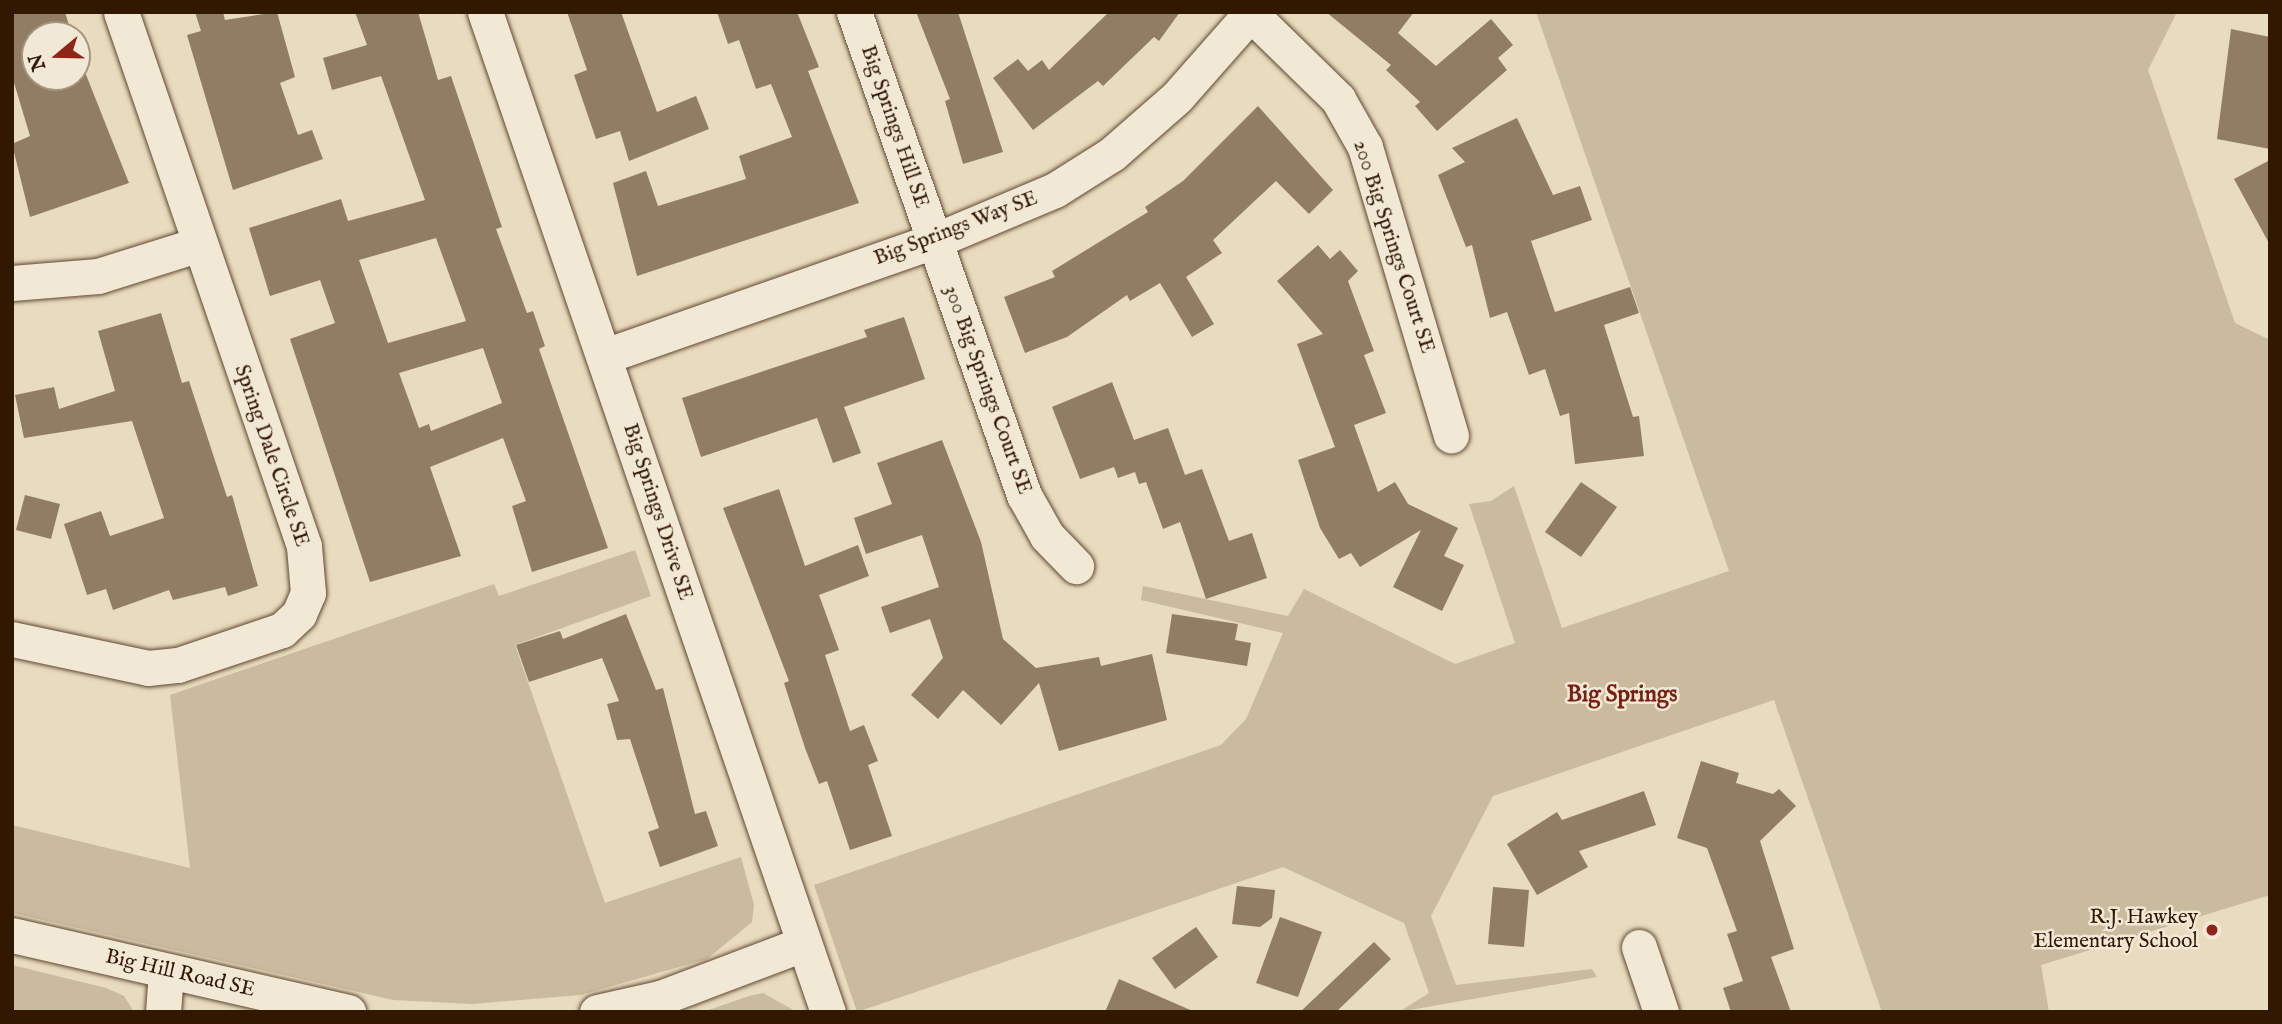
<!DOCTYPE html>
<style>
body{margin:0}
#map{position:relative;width:2282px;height:1024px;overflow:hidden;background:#e9dbbe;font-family:"IM FELL English",serif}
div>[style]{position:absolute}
.green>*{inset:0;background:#caba9e}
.building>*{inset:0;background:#917d63}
.roads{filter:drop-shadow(0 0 2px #604830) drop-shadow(0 0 2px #604830)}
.street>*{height:35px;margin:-17.5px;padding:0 17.5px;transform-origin:17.5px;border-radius:17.5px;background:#f1e8d5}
.dots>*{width:19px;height:19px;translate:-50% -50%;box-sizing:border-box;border:4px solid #f1e8d5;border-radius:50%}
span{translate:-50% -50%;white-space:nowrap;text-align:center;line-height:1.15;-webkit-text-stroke:5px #f1e8d5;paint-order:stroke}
.street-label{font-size:21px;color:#321701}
.poi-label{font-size:21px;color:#321701}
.right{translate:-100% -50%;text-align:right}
.neighbourhood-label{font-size:23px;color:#7a1f14;font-weight:700}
.frame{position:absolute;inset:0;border:14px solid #321701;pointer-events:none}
.north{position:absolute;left:21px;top:21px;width:70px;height:70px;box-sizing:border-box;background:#f1e8d5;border:2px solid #a59480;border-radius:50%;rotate:251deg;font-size:19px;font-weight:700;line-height:28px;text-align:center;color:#321701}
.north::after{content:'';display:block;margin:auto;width:24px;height:32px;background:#8f2418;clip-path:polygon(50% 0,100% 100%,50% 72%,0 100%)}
</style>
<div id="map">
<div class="green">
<i style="clip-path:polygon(1536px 12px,2177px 12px,2148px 70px,2235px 323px,2270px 340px,2270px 895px,2041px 965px,2049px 1012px,1882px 1012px,1774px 700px,1493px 796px,1431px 916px,1456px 985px,1592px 969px,1597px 977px,1399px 1012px,1429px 993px,1404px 923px,1283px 867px,857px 1012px,814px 885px,1221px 745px,1246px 719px,1283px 633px,1141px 600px,1143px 586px,1288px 616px,1304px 589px,1455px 664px,1515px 643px,1469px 504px,1491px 501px,1514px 486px,1562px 628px,1729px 571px)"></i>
<i style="clip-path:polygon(635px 550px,651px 596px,515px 645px,605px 903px,741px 857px,754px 905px,752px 922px,707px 959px,581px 995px,472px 1004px,393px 1000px,12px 913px,12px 825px,190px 868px,170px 695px,494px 584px,499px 596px)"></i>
<i style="clip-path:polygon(12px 965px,106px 988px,124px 996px,134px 1012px,12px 1012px)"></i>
<i style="clip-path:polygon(763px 993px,797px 1012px,703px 1012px,749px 996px)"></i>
</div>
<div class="building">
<i style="clip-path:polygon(12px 12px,65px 12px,72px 35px,35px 35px,35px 77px,77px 77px,77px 52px,129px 183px,30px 217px,12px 144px,30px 136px,12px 76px)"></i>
<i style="clip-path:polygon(195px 12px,223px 12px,225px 20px,277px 12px,295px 77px,280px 83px,298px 135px,312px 130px,323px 159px,233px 190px,187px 35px,201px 31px)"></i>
<i style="clip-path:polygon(evenodd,355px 12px,418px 12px,438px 80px,451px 76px,502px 227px,496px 229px,527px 313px,533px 311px,545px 346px,539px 349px,608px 548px,532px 572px,512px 506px,526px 501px,503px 438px,430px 467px,461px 556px,370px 582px,290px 339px,335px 323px,320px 280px,270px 296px,249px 228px,341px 199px,348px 221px,425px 200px,381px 76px,332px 90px,323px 58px,367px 45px,355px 12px,436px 238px,466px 321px,388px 343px,359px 260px,436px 238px,355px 12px,483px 348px,502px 403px,431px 431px,429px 424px,419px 428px,399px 373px,483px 348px)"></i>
<i style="clip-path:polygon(567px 12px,621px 12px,657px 112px,696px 96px,709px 129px,629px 161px,620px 131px,596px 139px,574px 75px,587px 70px)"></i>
<i style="clip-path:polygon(717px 12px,797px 12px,819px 67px,808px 71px,859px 203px,637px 276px,613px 183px,646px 171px,658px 206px,746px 179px,739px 156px,792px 137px,771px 84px,756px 89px,739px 40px,728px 44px)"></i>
<i style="clip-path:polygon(916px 12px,958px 12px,1003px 152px,963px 164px,945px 101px,950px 99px)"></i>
<i style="clip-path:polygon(1109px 12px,1180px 12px,1159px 41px,1154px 37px,1103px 86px,1098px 81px,1033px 130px,993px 78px,1018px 59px,1028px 71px,1042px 60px,1049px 70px)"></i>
<i style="clip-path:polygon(1326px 12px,1414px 12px,1398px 33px,1436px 66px,1491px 19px,1513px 45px,1498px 58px,1507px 70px,1437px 131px,1415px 106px,1420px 102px,1386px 70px,1391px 65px)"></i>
<i style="clip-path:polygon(2231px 29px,2270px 37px,2270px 149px,2217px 139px)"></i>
<i style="clip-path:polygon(1258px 106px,1333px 190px,1309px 214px,1276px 181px,1213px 240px,1222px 253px,1186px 277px,1214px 324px,1192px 337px,1160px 283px,1130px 301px,1127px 295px,1067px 337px,1025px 353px,1004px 297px,1055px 277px,1052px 271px,1148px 212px,1145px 207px,1183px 181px)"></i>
<i style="clip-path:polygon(1517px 118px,1553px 195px,1580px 186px,1592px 220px,1531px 241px,1555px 312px,1630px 287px,1639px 313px,1604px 325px,1633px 417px,1639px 416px,1644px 456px,1575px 464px,1569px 413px,1560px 416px,1545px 369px,1529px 375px,1507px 312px,1490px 318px,1472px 245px,1466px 247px,1438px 175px,1465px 162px,1452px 148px)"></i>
<i style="clip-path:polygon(2270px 160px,2270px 245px,2234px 179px)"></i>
<i style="clip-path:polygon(1318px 245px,1330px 259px,1340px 250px,1358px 271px,1348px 281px,1374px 351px,1364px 355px,1386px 413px,1354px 425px,1378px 492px,1395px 482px,1408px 504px,1458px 528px,1444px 556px,1464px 565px,1442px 611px,1393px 587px,1421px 530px,1360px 567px,1351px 553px,1339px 559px,1320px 528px,1298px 460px,1335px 447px,1297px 344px,1323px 334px,1277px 281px)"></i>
<i style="clip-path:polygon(161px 313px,182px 383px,189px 381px,227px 497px,232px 495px,258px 586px,228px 596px,225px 587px,173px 600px,169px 590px,113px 610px,106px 589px,87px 595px,64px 524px,101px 511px,110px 536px,164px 518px,132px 421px,24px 438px,15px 395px,54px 387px,59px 409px,115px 391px,98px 331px)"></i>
<i style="clip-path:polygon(904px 317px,925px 379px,844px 407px,861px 453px,833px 463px,817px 418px,701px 457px,682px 398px,867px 337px,864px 330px)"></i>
<i style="clip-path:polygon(1112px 382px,1134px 440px,1168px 428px,1185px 475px,1202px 469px,1229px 541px,1252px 533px,1267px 578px,1206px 599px,1180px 522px,1163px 529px,1146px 482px,1139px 484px,1135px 472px,1118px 478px,1114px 467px,1080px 479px,1052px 407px)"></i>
<i style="clip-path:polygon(942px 440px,981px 542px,1003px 639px,1036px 668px,1099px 657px,1101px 666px,1152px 654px,1167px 720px,1059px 751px,1039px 683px,1001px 725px,963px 690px,938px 719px,911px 695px,943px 658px,930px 619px,890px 633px,881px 607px,939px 587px,922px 535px,866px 554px,854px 518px,892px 504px,877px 463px)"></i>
<i style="clip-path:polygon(1581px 482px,1617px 507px,1581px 557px,1545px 532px)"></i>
<i style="clip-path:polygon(779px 489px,805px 566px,858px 545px,869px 576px,819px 595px,839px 650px,825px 655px,850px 731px,864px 725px,878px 761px,868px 765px,892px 836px,850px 850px,827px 781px,819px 784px,805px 748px,784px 683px,789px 681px,723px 508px)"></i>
<i style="clip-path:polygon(25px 495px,60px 504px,51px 539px,16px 530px)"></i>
<i style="clip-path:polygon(626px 614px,656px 690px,663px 688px,695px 814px,706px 811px,718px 846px,660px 867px,648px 832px,659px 828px,630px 739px,617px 740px,607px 704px,619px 701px,602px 658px,529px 682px,516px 645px,560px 631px,563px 639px)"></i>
<i style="clip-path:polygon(1172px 614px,1238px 624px,1235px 640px,1251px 643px,1247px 666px,1166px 653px)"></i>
<i style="clip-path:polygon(1701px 761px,1739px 773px,1736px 783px,1773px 794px,1779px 789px,1796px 806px,1760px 841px,1794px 949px,1771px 957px,1791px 1012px,1731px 1012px,1723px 988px,1743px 981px,1727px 934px,1737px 931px,1707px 848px,1677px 838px)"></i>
<i style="clip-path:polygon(1644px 791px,1656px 825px,1579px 851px,1588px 867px,1537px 895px,1507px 844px,1557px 812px,1562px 820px)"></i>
<i style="clip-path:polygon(1237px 886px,1275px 890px,1272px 918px,1260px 927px,1232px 924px)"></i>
<i style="clip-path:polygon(1493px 887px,1529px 890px,1524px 947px,1488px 944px)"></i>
<i style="clip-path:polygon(1280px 917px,1322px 932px,1298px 997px,1256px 983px)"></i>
<i style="clip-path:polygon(1196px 927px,1218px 957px,1175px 989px,1152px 958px)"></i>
<i style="clip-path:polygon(1374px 942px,1391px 959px,1336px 1012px,1300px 1012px)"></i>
<i style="clip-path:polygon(1119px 979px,1195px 1012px,1105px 1012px)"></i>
</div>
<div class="roads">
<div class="street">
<i style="left:485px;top:12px;width:1057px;rotate:71.07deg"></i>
<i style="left:854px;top:12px;width:512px;rotate:70.61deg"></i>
<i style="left:1024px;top:495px;width:47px;rotate:60.7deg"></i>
<i style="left:1047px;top:536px;width:42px;rotate:46deg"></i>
<i style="left:1251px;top:14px;width:122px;rotate:44.3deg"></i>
<i style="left:1338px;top:99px;width:55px;rotate:60.6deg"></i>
<i style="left:1365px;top:147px;width:301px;rotate:73.4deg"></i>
<i style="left:12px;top:283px;width:86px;rotate:-4.7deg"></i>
<i style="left:98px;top:276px;width:104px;rotate:-17.4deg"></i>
<i style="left:605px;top:356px;width:349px;rotate:-19.3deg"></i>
<i style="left:934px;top:241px;width:131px;rotate:-22.9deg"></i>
<i style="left:1055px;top:190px;width:67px;rotate:-32.3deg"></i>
<i style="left:1112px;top:154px;width:86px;rotate:-41.2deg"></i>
<i style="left:1177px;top:97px;width:113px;rotate:-48.6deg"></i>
<i style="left:12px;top:639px;width:139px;rotate:12deg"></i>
<i style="left:148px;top:668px;width:30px;rotate:-6deg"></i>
<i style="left:178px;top:665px;width:110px;rotate:-18.6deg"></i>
<i style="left:282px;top:630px;width:23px;rotate:-43deg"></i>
<i style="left:299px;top:614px;width:23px;rotate:-67deg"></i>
<i style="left:308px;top:593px;width:47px;rotate:-94.9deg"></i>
<i style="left:304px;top:546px;width:564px;rotate:-108.92deg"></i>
<i style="left:12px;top:935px;width:345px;rotate:12.9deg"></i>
<i style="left:1639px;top:947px;width:69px;rotate:71.3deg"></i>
<i style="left:163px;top:1012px;width:40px;rotate:-85.7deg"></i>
<i style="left:597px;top:1012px;width:65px;rotate:-12.5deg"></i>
<i style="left:660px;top:998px;width:153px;rotate:-20.7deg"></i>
</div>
</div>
<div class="dots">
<i style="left:2212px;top:930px;background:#8f2418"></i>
</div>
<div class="street-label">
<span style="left:894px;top:127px;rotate:71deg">Big Springs Hill SE</span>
<span style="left:956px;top:229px;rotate:-21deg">Big Springs Way SE</span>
<span style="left:1393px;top:247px;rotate:72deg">200 Big Springs Court SE</span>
<span style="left:987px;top:390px;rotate:70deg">300 Big Springs Court SE</span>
<span style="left:271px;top:456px;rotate:71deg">Spring Dale Circle SE</span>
<span style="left:657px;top:512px;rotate:72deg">Big Springs Drive SE</span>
<span style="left:180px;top:974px;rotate:13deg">Big Hill Road SE</span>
</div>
<div class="poi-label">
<span class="right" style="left:2198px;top:930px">R.J. Hawkey<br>Elementary School</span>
</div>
<div class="neighbourhood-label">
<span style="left:1622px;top:695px">Big Springs</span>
</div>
<div class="frame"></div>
<div class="north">N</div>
</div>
